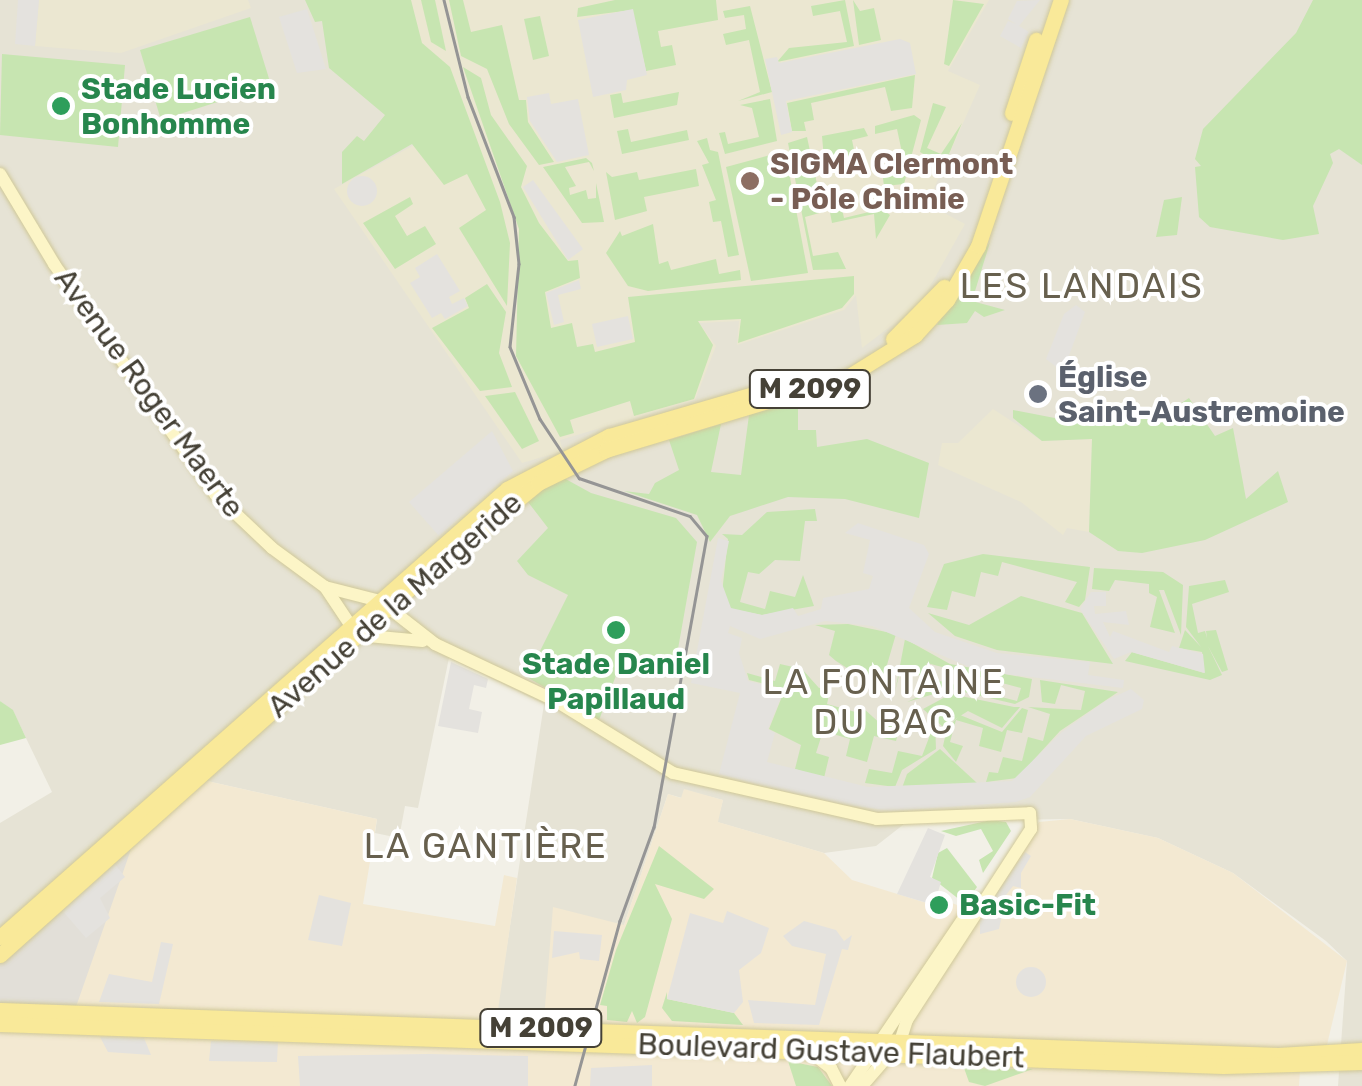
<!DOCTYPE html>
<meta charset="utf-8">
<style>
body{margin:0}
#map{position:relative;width:1362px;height:1086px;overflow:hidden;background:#f2f0e7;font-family:Rubik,sans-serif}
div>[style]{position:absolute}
.residential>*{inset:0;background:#e6e3d5}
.commercial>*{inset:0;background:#f3e9d2}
.industrial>*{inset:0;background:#e2dfd8}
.education>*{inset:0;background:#ebe7d1}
.green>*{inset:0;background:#c7e5b1}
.parking>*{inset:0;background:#e4e2de}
.round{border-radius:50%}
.roads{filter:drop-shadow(0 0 2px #d0c898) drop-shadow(0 0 2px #d0c898)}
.secondary>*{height:12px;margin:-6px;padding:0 6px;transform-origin:6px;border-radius:6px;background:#fcf5c7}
.primary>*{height:15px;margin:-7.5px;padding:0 7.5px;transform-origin:7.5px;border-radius:7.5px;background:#f9e999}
.tram>*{height:2.5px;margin:-1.25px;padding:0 1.25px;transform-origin:1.25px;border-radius:1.25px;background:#959595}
.dots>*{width:28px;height:28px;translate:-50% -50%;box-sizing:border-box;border:5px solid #fff;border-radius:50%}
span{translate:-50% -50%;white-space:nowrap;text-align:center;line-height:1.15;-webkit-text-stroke:8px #fff;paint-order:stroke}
.shield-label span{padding:2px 8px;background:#fff;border:2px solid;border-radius:8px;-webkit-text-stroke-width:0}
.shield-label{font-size:28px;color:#454136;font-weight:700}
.leisure-label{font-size:30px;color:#27864d;font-weight:700}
.left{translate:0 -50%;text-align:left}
.education-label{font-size:30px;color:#785e54;font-weight:700}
.worship-label{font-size:30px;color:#5b616d;font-weight:700}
.street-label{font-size:30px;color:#454136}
.quarter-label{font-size:35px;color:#67604e;letter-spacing:2.5px}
</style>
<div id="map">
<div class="residential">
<i style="clip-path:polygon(0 0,1362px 0,1362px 1086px,1338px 1086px,1347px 961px,1326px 941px,1233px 873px,1158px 838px,1070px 819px,908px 821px,876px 846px,824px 853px,717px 822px,723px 800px,684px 790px,682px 798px,668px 794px,624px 925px,544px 1020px,496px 1017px,544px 704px,449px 658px,418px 808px,405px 806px,399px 838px,375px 833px,377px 819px,198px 779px,0 933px,0 823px,52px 792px,13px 711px,0 701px)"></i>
</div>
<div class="commercial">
<i style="clip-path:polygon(198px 779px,377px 819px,363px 904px,495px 926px,504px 875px,517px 878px,497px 1017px,544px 1019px,553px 907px,624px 925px,668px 794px,681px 798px,684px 789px,723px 800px,718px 822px,824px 853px,852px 880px,933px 905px,936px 897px,981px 914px,1039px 822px,1070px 819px,1158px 838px,1233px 873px,1347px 961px,1325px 1053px,1301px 1055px,1299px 1086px,0 1086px,0 1024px,136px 835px)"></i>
</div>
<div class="industrial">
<i style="clip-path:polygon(136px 835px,70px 1024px,0 1024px,0 933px)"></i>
</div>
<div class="education">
<i style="clip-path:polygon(39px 0,248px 0,251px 8px,121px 53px,35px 46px)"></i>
<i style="clip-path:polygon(355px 0,989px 0,948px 71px,980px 85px,927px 204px,965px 224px,920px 304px,862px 348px,856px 295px,844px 310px,737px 345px,739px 321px,699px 323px,716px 346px,695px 400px,560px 440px,563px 451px,522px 463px,334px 189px,414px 145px)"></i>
<i style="clip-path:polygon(993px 409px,1042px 441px,1092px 439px,1089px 532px,1067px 528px,1063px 535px,1021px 502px,938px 465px,942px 443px,958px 443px)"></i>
</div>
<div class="green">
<i style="clip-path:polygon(305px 0,411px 0,422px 43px,450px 67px,500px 202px,510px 243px,507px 306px,459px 228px,486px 210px,467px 174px,444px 185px,412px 144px,342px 184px,342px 152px,357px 136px,364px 141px,385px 115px,329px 68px,322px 21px,315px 22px)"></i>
<i style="clip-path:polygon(421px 0,435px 0,446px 51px,431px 42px)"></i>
<i style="clip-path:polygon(449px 0,463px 0,471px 32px,502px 25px,519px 100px,526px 100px,528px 122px,554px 162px,539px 165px,509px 124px,487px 69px,461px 56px)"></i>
<i style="clip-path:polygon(615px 0,716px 0,718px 20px,658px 31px,661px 47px,672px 45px,676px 65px,646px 71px,632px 10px,577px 17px,578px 8px)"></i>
<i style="clip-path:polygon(845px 0,854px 46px,777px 62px,789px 48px,847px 42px,840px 11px,813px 16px,811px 6px)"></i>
<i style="clip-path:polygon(853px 0,860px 11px,874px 8px,881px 40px,859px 45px)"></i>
<i style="clip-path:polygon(953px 0,984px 4px,949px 66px,944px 64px)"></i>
<i style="clip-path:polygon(1313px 0,1362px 0,1362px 165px,1339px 149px,1330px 154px,1333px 163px,1313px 206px,1319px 234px,1283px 240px,1210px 227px,1199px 217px,1195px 167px,1201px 166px,1195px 159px,1203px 129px,1296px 33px)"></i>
<i style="clip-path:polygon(750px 6px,772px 92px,738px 101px,760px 92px,749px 40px,726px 45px,723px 34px,746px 29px,744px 15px,725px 18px,723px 11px)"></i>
<i style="clip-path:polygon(540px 16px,549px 56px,533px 60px,524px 19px)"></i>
<i style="clip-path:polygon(250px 17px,271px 85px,161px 120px,140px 50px)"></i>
<i style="clip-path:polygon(2px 54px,125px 65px,118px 147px,0 135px)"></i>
<i style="clip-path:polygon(463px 67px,481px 78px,491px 115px,527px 166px,521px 187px,539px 223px,568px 261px,578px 260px,580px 278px,545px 292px,551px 328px,572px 323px,577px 347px,593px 344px,595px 352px,635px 342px,628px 297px,854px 276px,854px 294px,842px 308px,738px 343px,741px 319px,698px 321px,713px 345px,694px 399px,634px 416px,630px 401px,570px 420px,574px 433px,560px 437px,516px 356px,519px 229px)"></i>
<i style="clip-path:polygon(915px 75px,912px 108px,891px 111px,885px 87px,811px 103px,814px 120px,804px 122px,806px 131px,792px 131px,787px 103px)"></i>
<i style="clip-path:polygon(679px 92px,677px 105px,614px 118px,610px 95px,621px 93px,623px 103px)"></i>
<i style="clip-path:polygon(770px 99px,777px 141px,725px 154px,719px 133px,725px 132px,728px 144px,759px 137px,752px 108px,740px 105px)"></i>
<i style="clip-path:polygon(933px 103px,946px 107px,927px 148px,941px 154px,962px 123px,944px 166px,920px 152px)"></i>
<i style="clip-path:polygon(914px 115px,921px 120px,904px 184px,884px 186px,882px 171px,904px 162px,897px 129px,875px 134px,875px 126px)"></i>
<i style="clip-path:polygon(864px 128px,868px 136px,852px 140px,857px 164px,825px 170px,822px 136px)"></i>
<i style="clip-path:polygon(628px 129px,631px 142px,687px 130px,689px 140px,622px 154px,617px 131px)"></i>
<i style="clip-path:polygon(807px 137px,823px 212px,805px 217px,813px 256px,838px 252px,846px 269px,813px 270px,788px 143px)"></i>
<i style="clip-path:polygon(707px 138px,710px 150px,718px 152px,739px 255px,728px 257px,721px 221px,713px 222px,709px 202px,716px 200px,702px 165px,709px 163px,697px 141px)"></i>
<i style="clip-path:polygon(785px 151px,808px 273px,751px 281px,726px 167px)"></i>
<i style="clip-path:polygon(586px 158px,592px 163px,594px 171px,589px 162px,565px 167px,576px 186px,569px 188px,570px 195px,586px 190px,588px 199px,596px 198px,596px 183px,604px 222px,582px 223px,543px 167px)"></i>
<i style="clip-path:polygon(696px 169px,699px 186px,644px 197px,647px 211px,615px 220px,606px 172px,612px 177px,637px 172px,639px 180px)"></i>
<i style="clip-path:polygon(839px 195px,844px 218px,869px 212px,867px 199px,890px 215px,876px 239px,874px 214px,832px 223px,827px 197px)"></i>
<i style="clip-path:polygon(410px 197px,413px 204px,395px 216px,407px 236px,425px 226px,436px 244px,395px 269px,363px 223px)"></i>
<i style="clip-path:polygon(1182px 197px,1177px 235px,1156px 237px,1164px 200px)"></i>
<i style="clip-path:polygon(653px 224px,659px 264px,668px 261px,671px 270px,716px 259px,719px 274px,740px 270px,741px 280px,648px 291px,628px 286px,606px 253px,620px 231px,622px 236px)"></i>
<i style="clip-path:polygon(990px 242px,972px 301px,1005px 310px,984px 317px,975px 311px,967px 323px,937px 325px)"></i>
<i style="clip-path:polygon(487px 284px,506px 312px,499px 353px,512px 387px,480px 391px,432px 328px,469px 308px,465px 298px)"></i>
<i style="clip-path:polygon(515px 392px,539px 441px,522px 449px,485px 396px)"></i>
<i style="clip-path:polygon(1189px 398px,1215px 436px,1233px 428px,1246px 499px,1278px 471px,1288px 502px,1205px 540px,1142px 553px,1118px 551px,1089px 532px,1092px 439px,1042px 441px,1013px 418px,1013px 410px,1065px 420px,1113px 419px,1136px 409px,1175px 407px)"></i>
<i style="clip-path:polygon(798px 401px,798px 430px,816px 430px,817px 447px,867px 439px,929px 463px,919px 518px,845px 499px,788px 497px,730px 516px,710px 542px,697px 515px,624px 491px,649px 494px,655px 483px,679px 470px,669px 440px,721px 424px,711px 472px,741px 475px,749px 415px)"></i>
<i style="clip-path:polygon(562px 477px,591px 493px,676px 518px,697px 542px,673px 677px,620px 665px,599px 720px,527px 677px,568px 595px,528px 575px,517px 561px,548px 528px,525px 498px)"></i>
<i style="clip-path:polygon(815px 509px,817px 521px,805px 521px,800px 561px,775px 560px,759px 574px,748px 572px,740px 602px,765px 609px,770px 591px,795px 597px,803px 575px,814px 606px,762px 615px,731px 609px,722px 593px,728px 539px,722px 534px,742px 535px,767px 512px)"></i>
<i style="clip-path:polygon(983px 554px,1090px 567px,1085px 600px,1079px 607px,1065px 602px,1077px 582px,1002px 562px,998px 576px,981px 572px,975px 597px,952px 591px,947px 610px,927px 607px,944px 564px)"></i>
<i style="clip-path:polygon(1094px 568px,1163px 572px,1183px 585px,1181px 635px,1164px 590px,1159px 590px,1175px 633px,1150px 627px,1157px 597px,1149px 593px,1149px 584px,1115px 580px,1109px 591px,1092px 589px)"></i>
<i style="clip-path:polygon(1225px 580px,1229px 592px,1192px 604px,1198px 633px,1205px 631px,1207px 638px,1206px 631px,1216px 630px,1228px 670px,1222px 672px,1208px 646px,1222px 675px,1210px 680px,1125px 661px,1132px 652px,1204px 673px,1202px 652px,1179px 648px,1185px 630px,1201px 647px,1186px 627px,1189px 586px)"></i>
<i style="clip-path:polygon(1021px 596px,1082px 613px,1113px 664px,997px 650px,955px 636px,928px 613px,969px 625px)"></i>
<i style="clip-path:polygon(848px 624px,896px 634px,882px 682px,875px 684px,877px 673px,871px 672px,869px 682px,836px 661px,829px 655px,835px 631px,815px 625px)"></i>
<i style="clip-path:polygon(905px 639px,950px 664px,1032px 679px,1029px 697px,1015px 704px,951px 689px,907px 702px,920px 696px,925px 677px,1017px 701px,1021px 688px,927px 663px,923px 676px,900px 671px,895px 692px)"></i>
<i style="clip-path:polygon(780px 664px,802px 669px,819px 688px,831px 686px,827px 704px,859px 713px,862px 707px,884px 727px,901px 722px,896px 741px,874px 736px,867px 762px,846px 756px,850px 739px,823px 731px,816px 753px,829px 757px,824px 778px,795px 769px,801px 745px,769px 729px,785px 689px,749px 680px,747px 673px,775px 681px)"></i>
<i style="clip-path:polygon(1040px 680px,1118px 692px,1060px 731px,1017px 778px,986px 782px,989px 772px,998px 773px,1003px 757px,1022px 761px,1028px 737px,1043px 741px,1050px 714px,1028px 707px,1081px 710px,1085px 691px,1061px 685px,1055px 704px,1042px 702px)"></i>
<i style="clip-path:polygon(951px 694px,1014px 707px,1020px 707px,1002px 728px,968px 711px,943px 727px,923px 709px)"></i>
<i style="clip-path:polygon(0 701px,13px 710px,26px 738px,0 745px)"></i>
<i style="clip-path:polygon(1022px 708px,1028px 710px,1022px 733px,1007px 730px,1001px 752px,979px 746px,983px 728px,956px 720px,950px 742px,963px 746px,956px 762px,943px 746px,947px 728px,960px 715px,1002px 732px)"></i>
<i style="clip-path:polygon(935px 722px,936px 749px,902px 770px,895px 787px,865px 783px,869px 769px,892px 773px,898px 751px,922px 756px)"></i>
<i style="clip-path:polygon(940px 749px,977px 783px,902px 788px,907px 774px)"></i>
<i style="clip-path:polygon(991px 820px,1006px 822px,1011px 831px,983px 873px,979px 860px,993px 851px,981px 829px,956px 836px,941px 831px)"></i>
<i style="clip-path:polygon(659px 846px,714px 889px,704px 899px,655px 884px,672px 919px,645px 1017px,637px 1023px,632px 1011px,627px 1022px,607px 1020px,607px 1006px,600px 1005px,616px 950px)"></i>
<i style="clip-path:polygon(947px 848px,977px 887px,965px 904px,932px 878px,938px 853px)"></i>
<i style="clip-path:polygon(667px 992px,667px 999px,734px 1013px,743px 1025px,672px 1021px,662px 1008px)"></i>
<i style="clip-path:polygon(788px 1061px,818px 1067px,832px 1086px,796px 1086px)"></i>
<i style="clip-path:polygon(964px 1068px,1033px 1069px,985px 1086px,969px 1082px)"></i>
</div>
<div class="parking">
<i style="clip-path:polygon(18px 0,39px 0,35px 46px,15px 44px)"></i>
<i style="clip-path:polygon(1040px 0,1019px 26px,1029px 32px,1021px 48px,1000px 36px,1008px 21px,1016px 24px,1008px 19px,1017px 1px)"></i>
<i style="clip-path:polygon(307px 9px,326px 69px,297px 73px,279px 17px)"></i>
<i style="clip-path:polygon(633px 9px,647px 75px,627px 80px,626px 90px,593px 97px,578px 20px)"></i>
<i style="clip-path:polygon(900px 39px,910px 43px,916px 74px,786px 101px,792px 132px,781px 135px,765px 59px,777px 57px,779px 63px)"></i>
<i style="clip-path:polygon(549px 93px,551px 104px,578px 99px,589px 155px,557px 162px,530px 121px,527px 97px)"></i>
<i class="round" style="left:347px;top:176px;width:30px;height:30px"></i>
<i style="clip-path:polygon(533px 180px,583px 249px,568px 260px,523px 187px)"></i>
<i style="clip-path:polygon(437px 254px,460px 291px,449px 297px,452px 304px,464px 298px,468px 306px,445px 319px,441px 313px,432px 318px,410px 283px,420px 277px,415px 268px)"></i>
<i style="clip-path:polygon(579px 280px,581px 289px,558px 295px,564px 322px,554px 325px,546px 293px)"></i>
<i style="clip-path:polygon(1076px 305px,1085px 312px,1063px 372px,1046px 359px,1064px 314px)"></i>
<i style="clip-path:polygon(628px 316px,633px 339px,597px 347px,592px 324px)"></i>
<i style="clip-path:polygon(492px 431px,513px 471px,439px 536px,409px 502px)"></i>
<i style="clip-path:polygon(858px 523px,924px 545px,929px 554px,909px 608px,935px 632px,997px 653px,1090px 662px,1088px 675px,1124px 680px,1123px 688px,979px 671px,872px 626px,825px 621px,760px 639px,730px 626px,728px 633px,742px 638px,739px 653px,748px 681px,784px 690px,768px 729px,775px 733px,767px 762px,868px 787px,1012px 781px,1062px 732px,1107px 700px,1131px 689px,1144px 700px,1142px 709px,1086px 736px,1030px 797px,1016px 802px,892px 811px,824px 802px,719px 774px,740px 693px,691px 683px,718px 538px,729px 541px,721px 581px,731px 608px,762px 615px,793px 608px,798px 616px,821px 609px,823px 598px,869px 589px,873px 576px,863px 573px,870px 540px,845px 533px)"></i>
<i style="clip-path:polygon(1091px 592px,1106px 592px,1106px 606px,1094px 606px,1095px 614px,1126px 611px,1129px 625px,1103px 622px,1110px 637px,1113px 631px,1169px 652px,1172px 646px,1203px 654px,1205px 673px,1131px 652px,1114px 659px,1080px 609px)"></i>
<i style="clip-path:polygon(451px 662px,488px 679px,486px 688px,474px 685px,469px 709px,482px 712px,478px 733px,438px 726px)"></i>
<i style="clip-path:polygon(928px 828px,945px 835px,930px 877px,941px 882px,934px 905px,897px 894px)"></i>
<i style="clip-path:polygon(1025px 852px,1031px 856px,1021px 873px,1021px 888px,1013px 886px,1006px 895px,999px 929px,980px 934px,980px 917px)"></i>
<i style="clip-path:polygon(114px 863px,125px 877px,100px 898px,110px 918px,86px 938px,61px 909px)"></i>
<i style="clip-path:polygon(319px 895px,351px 903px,342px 946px,308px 940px)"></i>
<i style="clip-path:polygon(727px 911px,769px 928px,761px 953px,739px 970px,743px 1002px,734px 1013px,667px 999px,690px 913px,723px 923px)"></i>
<i style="clip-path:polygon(804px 921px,836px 930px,844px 941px,852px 935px,848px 950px,842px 949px,819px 1025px,754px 1023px,748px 1000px,815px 1005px,826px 954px,792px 946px,783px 936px)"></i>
<i style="clip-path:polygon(554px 931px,602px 935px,599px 961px,580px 959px,579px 952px,552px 958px)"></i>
<i style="clip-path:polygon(161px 942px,173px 944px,159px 1004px,99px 1002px,109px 974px,152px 982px)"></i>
<i class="round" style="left:1016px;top:967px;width:30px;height:30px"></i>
<i style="clip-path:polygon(100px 1037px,144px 1038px,151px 1055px,108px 1052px)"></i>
<i style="clip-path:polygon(211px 1041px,278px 1042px,277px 1062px,209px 1061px)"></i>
<i style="clip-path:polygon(428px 1054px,528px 1056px,528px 1086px,300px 1086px,298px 1056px)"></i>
<i style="clip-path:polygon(652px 1065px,652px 1086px,590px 1086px,591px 1068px)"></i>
</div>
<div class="roads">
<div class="secondary">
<i style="left:0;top:174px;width:105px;rotate:59deg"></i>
<i style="left:54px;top:264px;width:282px;rotate:55deg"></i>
<i style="left:216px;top:495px;width:77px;rotate:43.4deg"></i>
<i style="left:272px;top:548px;width:66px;rotate:36.3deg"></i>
<i style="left:325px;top:587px;width:57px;rotate:14.3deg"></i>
<i style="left:380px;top:601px;width:70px;rotate:38deg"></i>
<i style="left:435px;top:644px;width:134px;rotate:25.2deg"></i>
<i style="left:556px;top:701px;width:137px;rotate:31.6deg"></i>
<i style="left:673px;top:773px;width:209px;rotate:12.7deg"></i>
<i style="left:877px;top:819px;width:153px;rotate:-2.2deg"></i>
<i style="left:1030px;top:813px;width:16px;rotate:86deg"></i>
<i style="left:1031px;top:829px;width:228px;rotate:123deg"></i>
<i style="left:907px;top:1020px;width:23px;rotate:108deg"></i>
<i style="left:900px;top:1042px;width:58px;rotate:130.8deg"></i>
<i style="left:325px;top:587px;width:58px;rotate:56.3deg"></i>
<i style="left:357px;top:635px;width:66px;rotate:5.2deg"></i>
<i style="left:809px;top:1051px;width:28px;rotate:38deg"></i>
<i style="left:831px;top:1068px;width:20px;rotate:63deg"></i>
<i style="left:850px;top:1086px;width:225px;rotate:-55.9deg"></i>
</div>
<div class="primary">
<i style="left:1012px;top:113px;width:77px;rotate:-71.8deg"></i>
<i style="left:893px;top:339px;width:73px;rotate:-45.6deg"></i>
<i style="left:0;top:937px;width:677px;rotate:-41.46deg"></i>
<i style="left:507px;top:489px;width:115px;rotate:-27.5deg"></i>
<i style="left:609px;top:436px;width:194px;rotate:-16.2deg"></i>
<i style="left:0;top:955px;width:541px;rotate:-41.85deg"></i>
<i style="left:403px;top:594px;width:175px;rotate:-39.4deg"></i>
<i style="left:538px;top:483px;width:76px;rotate:-25.9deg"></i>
<i style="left:606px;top:450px;width:254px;rotate:-16.9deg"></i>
<i style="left:849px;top:376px;width:78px;rotate:-31.8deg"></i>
<i style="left:915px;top:335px;width:47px;rotate:-47.6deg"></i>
<i style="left:947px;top:300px;width:62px;rotate:-60.1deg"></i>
<i style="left:978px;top:246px;width:260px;rotate:-71.4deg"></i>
<i style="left:0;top:1010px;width:1279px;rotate:2.02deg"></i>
<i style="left:1278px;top:1055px;width:84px;rotate:-3.4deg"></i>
<i style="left:0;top:1024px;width:1224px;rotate:1.97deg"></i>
<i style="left:1223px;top:1066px;width:139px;rotate:-1.6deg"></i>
</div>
</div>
<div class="tram">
<i style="left:444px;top:0;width:100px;rotate:76.1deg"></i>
<i style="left:468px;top:97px;width:129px;rotate:69deg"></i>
<i style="left:514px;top:217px;width:47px;rotate:83.9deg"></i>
<i style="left:519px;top:264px;width:83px;rotate:96.2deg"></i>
<i style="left:510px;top:347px;width:78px;rotate:67.4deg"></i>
<i style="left:540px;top:419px;width:71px;rotate:56.5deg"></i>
<i style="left:579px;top:478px;width:117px;rotate:18.9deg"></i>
<i style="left:690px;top:516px;width:26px;rotate:50deg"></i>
<i style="left:707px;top:536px;width:296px;rotate:100.3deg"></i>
<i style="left:654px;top:827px;width:100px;rotate:109.9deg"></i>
<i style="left:620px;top:921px;width:171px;rotate:105.3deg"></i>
</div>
<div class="dots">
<i style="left:61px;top:106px;background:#2e9e5b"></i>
<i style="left:750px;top:181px;background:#8d6e63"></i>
<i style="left:1038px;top:394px;background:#6b7280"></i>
<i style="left:616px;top:630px;background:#2e9e5b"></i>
<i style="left:939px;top:905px;background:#2e9e5b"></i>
</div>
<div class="shield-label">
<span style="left:810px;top:389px">M 2099</span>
<span style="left:541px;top:1028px">M 2009</span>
</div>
<div class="leisure-label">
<span class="left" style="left:81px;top:106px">Stade Lucien<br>Bonhomme</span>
<span style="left:616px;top:681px">Stade Daniel<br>Papillaud</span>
<span class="left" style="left:959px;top:905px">Basic-Fit</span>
</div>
<div class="education-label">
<span class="left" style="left:770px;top:181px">SIGMA Clermont<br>- Pôle Chimie</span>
</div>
<div class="worship-label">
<span class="left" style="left:1058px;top:394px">Église<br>Saint-Austremoine</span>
</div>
<div class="street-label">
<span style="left:149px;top:393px;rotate:54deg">Avenue Roger Maerte</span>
<span style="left:395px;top:605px;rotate:-41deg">Avenue de la Margeride</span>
<span style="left:831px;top:1051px;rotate:2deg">Boulevard Gustave Flaubert</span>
</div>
<div class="quarter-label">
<span style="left:1082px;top:286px">LES LANDAIS</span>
<span style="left:884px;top:702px">LA FONTAINE<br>DU BAC</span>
<span style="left:486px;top:846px">LA GANTIÈRE</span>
</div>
</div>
